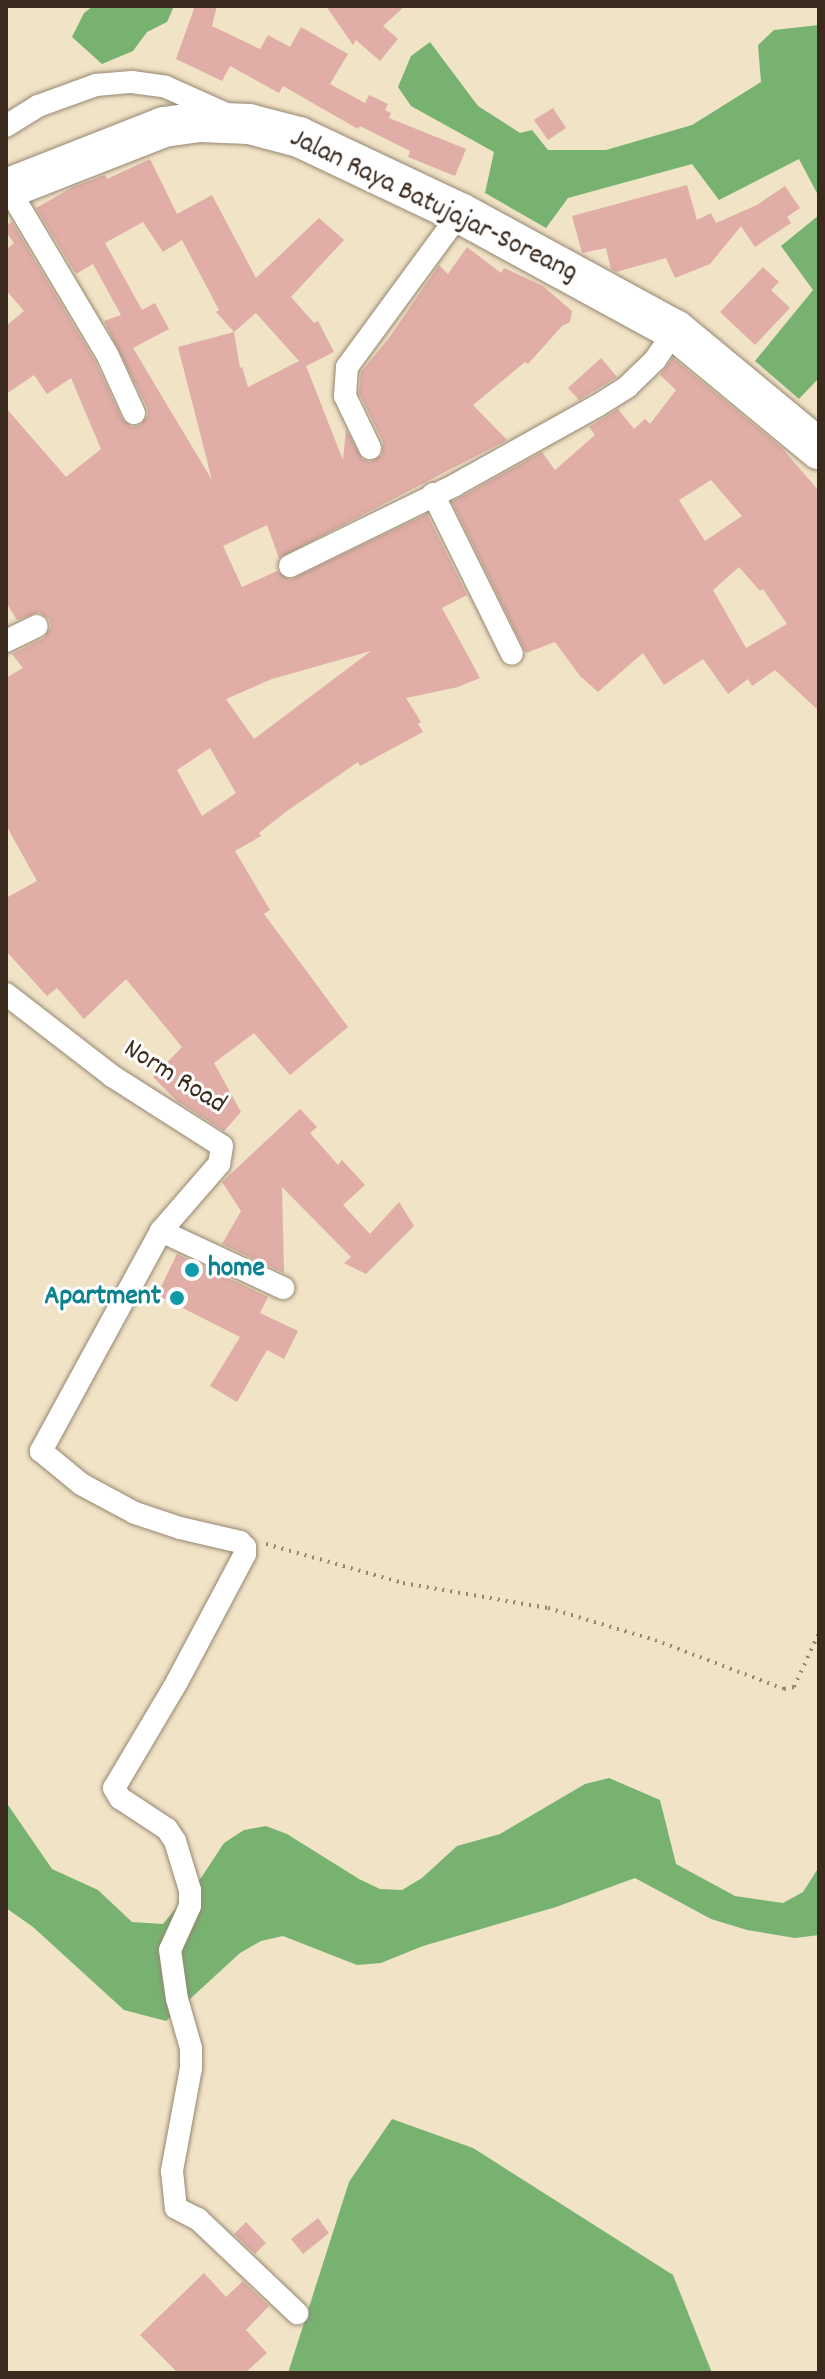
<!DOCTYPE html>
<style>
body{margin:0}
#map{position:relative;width:825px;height:2379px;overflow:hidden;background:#f0e3c6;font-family:Dekko,sans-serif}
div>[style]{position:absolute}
.forest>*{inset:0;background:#78b271}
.building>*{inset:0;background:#e0ada7}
.path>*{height:4px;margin-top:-2px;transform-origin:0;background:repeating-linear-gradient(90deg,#968672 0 2px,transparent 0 8px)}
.roads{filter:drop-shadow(0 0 2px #968672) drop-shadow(0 0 2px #968672)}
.street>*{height:22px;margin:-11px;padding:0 11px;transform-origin:11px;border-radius:11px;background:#fff}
.highway>*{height:40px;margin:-20px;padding:0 20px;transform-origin:20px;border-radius:20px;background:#fff}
.dots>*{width:22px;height:22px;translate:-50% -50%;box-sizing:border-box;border:4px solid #fff;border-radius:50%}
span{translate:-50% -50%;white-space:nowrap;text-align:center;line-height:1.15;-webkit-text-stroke:6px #fff;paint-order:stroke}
.street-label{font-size:28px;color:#3b2a1e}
.culture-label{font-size:28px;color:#0d838f;font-weight:700}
.left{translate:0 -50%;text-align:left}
.right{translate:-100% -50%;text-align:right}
.frame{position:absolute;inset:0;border:8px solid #3b2a1e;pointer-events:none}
</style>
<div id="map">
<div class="forest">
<i style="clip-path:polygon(93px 6px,174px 6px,167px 22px,147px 32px,133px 51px,102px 64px,72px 37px,84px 13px)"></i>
<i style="clip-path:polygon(819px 25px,819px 197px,799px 159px,719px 200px,692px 164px,568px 198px,546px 228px,485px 193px,494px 152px,411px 106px,398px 87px,411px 56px,430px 42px,478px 106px,520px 133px,532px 130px,548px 150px,606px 150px,692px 125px,761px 82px,758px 45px,774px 30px)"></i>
<i style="clip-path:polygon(819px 215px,819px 378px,799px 399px,755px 361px,813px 290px,781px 246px)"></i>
<i style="clip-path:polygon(609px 1778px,660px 1800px,676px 1864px,735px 1896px,783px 1903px,803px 1892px,819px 1867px,819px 1935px,795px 1938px,747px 1930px,711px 1919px,635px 1878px,556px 1907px,423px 1946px,381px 1963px,357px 1965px,283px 1936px,261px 1941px,240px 1953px,166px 2021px,124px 2010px,33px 1927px,6px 1908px,6px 1802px,52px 1869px,98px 1890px,132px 1922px,163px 1924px,201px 1878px,224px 1843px,244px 1830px,266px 1826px,287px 1834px,359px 1879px,380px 1889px,402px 1890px,422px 1878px,457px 1846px,500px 1834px,585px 1784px)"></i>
<i style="clip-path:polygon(392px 2119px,473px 2148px,673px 2275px,712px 2373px,288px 2373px,349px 2182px)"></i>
</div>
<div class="building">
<i style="clip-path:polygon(195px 6px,217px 6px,212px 26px,260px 49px,268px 35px,290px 47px,301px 27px,348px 54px,330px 84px,365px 103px,369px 95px,388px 104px,385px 110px,391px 113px,389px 118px,466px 149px,455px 176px,408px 157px,410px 151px,360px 126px,358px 129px,283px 86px,279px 93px,230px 66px,222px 81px,176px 59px)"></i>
<i style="clip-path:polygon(326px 6px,405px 6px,383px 26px,398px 39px,380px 61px,356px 40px,353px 45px)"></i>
<i style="clip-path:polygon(553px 108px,566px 128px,548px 140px,534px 120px)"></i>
<i style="clip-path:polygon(evenodd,150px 159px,177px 214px,212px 195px,256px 278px,319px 218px,344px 240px,291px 297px,314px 323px,318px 321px,334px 352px,306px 366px,343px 460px,346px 429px,362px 459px,370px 462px,382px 455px,383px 442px,359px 393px,361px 372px,389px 338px,439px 265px,448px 274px,467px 247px,501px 273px,504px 268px,543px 286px,572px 311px,570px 322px,562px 326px,528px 364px,525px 362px,473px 405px,507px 440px,279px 558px,267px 525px,223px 546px,242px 587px,277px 571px,290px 580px,427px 514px,467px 595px,442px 608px,480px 678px,458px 687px,406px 698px,421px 722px,418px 724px,423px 732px,360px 766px,358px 762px,287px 811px,259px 833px,261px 836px,235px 851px,270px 910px,264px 914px,348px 1027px,290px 1075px,254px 1033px,214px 1063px,241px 1112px,224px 1131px,177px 1101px,153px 1077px,182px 1047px,126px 979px,84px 1019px,57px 988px,47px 996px,6px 951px,6px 898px,37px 881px,6px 825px,6px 678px,23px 668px,12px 654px,44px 638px,51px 626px,49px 619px,39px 612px,17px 620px,6px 602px,6px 408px,66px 477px,101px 449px,71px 378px,47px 394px,34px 375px,6px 394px,6px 326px,24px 311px,6px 290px,6px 250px,14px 243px,6px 232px,6px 225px,12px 222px,95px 361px,122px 419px,132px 427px,140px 425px,148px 415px,147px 407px,104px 321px,121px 315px,93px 264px,76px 274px,36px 208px,73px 187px,105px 175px,107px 179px,150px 159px,143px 222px,163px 252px,182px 240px,219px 310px,216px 312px,234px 332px,256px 313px,299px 361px,248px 387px,242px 367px,240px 368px,234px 332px,178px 347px,212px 480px,133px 348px,169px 329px,155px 303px,142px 310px,105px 243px,143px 222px,150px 159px,371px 651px,254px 739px,226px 699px,272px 679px,371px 651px,150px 159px,210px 748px,236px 793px,202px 816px,177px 770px,210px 748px)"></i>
<i style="clip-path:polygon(687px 185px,697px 220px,711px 213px,716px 223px,757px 205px,785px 186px,800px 208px,787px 217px,791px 223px,755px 247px,741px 226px,710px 264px,675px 278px,666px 258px,616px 272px,611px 269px,606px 248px,582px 253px,572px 216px)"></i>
<i style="clip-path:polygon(763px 267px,779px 282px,771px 290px,790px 308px,755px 345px,720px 312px)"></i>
<i style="clip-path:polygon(601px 358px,617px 377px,579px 400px,568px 388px)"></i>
<i style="clip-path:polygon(evenodd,673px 358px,781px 447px,819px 491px,819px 711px,775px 670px,752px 686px,748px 679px,728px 694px,703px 659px,664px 685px,643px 653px,598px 692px,580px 676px,555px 642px,526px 653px,452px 502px,542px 452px,555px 470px,595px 435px,589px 427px,618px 409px,634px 429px,645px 419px,650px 424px,676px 390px,660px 375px,673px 358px,711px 480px,742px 516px,705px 541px,679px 500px,711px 480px,673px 358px,739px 567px,760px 591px,763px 589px,787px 624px,746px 648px,713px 590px,739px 567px)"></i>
<i style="clip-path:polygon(300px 1109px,317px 1127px,310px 1133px,338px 1165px,342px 1160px,365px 1185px,343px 1205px,370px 1234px,399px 1202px,414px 1226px,366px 1274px,344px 1263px,351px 1257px,282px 1187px,284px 1273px,222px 1244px,241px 1211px,222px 1182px)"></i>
<i style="clip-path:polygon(177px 1254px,268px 1297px,260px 1313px,298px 1331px,284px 1359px,267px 1350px,237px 1402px,210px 1386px,240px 1337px,157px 1295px)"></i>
<i style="clip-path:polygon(318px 2218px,329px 2233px,303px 2254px,291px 2239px)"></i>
<i style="clip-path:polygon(246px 2222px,266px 2243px,255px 2254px,234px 2234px)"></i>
<i style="clip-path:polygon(204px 2273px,226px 2297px,243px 2281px,269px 2306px,246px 2330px,267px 2353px,245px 2373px,178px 2373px,140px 2335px)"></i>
</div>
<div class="path">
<i style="left:266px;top:1544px;width:142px;rotate:15.9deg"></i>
<i style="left:403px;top:1583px;width:147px;rotate:9.8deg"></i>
<i style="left:548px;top:1608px;width:112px;rotate:16.7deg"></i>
<i style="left:655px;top:1640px;width:138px;rotate:20.8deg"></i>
<i style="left:784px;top:1689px;width:10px;rotate:-11deg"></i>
<i style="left:794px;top:1687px;width:60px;rotate:-65.2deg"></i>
</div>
<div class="roads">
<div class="street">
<i style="left:6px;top:126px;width:38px;rotate:-32deg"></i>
<i style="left:38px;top:106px;width:62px;rotate:-19.9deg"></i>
<i style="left:96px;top:85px;width:36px;rotate:-5deg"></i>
<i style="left:132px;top:82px;width:34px;rotate:8deg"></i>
<i style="left:166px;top:87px;width:66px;rotate:24.2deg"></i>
<i style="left:8px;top:188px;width:193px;rotate:59.2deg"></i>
<i style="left:107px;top:354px;width:65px;rotate:65.4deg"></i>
<i style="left:370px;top:448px;width:58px;rotate:-115.7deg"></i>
<i style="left:345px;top:396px;width:29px;rotate:-86deg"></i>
<i style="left:347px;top:367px;width:191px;rotate:-53.7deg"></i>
<i style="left:433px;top:494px;width:178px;rotate:63.7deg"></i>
<i style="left:290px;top:566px;width:184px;rotate:-26.1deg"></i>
<i style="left:455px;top:485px;width:162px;rotate:-29.1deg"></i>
<i style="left:597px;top:406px;width:36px;rotate:-32deg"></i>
<i style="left:627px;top:387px;width:39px;rotate:-44deg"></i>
<i style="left:655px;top:360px;width:36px;rotate:-56deg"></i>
<i style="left:6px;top:641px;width:34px;rotate:-26deg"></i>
<i style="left:6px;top:994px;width:134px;rotate:37.7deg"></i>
<i style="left:112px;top:1076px;width:130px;rotate:32.5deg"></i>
<i style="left:222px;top:1146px;width:18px;rotate:99deg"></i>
<i style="left:219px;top:1164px;width:89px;rotate:130.9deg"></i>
<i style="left:161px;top:1231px;width:251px;rotate:118.6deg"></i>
<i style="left:41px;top:1451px;width:52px;rotate:39.5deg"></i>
<i style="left:81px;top:1484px;width:61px;rotate:28.2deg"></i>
<i style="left:135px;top:1513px;width:47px;rotate:18.4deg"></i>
<i style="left:180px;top:1528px;width:62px;rotate:13.1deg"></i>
<i style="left:240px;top:1542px;width:7px;rotate:45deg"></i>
<i style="left:245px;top:1547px;width:7px;rotate:90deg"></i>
<i style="left:245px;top:1554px;width:145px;rotate:118deg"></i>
<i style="left:177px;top:1682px;width:123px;rotate:120.7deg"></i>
<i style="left:114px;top:1788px;width:12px;rotate:59deg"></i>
<i style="left:120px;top:1798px;width:56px;rotate:33.4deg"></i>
<i style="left:167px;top:1829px;width:14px;rotate:56deg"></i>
<i style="left:175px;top:1841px;width:51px;rotate:73deg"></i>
<i style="left:190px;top:1890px;width:16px;rotate:90deg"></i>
<i style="left:190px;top:1906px;width:48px;rotate:114.4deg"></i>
<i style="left:170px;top:1950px;width:49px;rotate:81.9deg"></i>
<i style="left:177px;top:1999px;width:51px;rotate:74.1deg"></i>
<i style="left:191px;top:2048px;width:20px;rotate:90deg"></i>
<i style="left:191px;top:2068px;width:105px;rotate:100.5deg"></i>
<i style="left:172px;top:2171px;width:37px;rotate:84deg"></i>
<i style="left:176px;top:2208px;width:25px;rotate:27deg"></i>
<i style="left:198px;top:2219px;width:137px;rotate:43.5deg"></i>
<i style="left:161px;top:1231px;width:135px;rotate:25deg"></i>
</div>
<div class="highway">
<i style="left:6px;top:189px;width:170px;rotate:-21.4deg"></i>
<i style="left:164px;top:127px;width:36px;rotate:-8deg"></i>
<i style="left:200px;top:122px;width:49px;rotate:2.3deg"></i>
<i style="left:249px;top:124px;width:52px;rotate:14.6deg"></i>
<i style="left:299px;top:137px;width:178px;rotate:25.3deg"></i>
<i style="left:460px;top:213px;width:245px;rotate:28.6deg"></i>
<i style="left:675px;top:330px;width:187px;rotate:39.6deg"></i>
</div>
</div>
<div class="dots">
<i style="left:192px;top:1270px;background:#0f9aa8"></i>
<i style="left:177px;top:1298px;background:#0f9aa8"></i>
</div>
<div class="street-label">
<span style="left:433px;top:207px;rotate:26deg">Jalan Raya Batujajar-Soreang</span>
<span style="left:174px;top:1078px;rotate:32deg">Norm Road</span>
</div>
<div class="culture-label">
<span class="left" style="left:208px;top:1270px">home</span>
<span class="right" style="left:161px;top:1298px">Apartment</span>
</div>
<div class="frame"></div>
</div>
